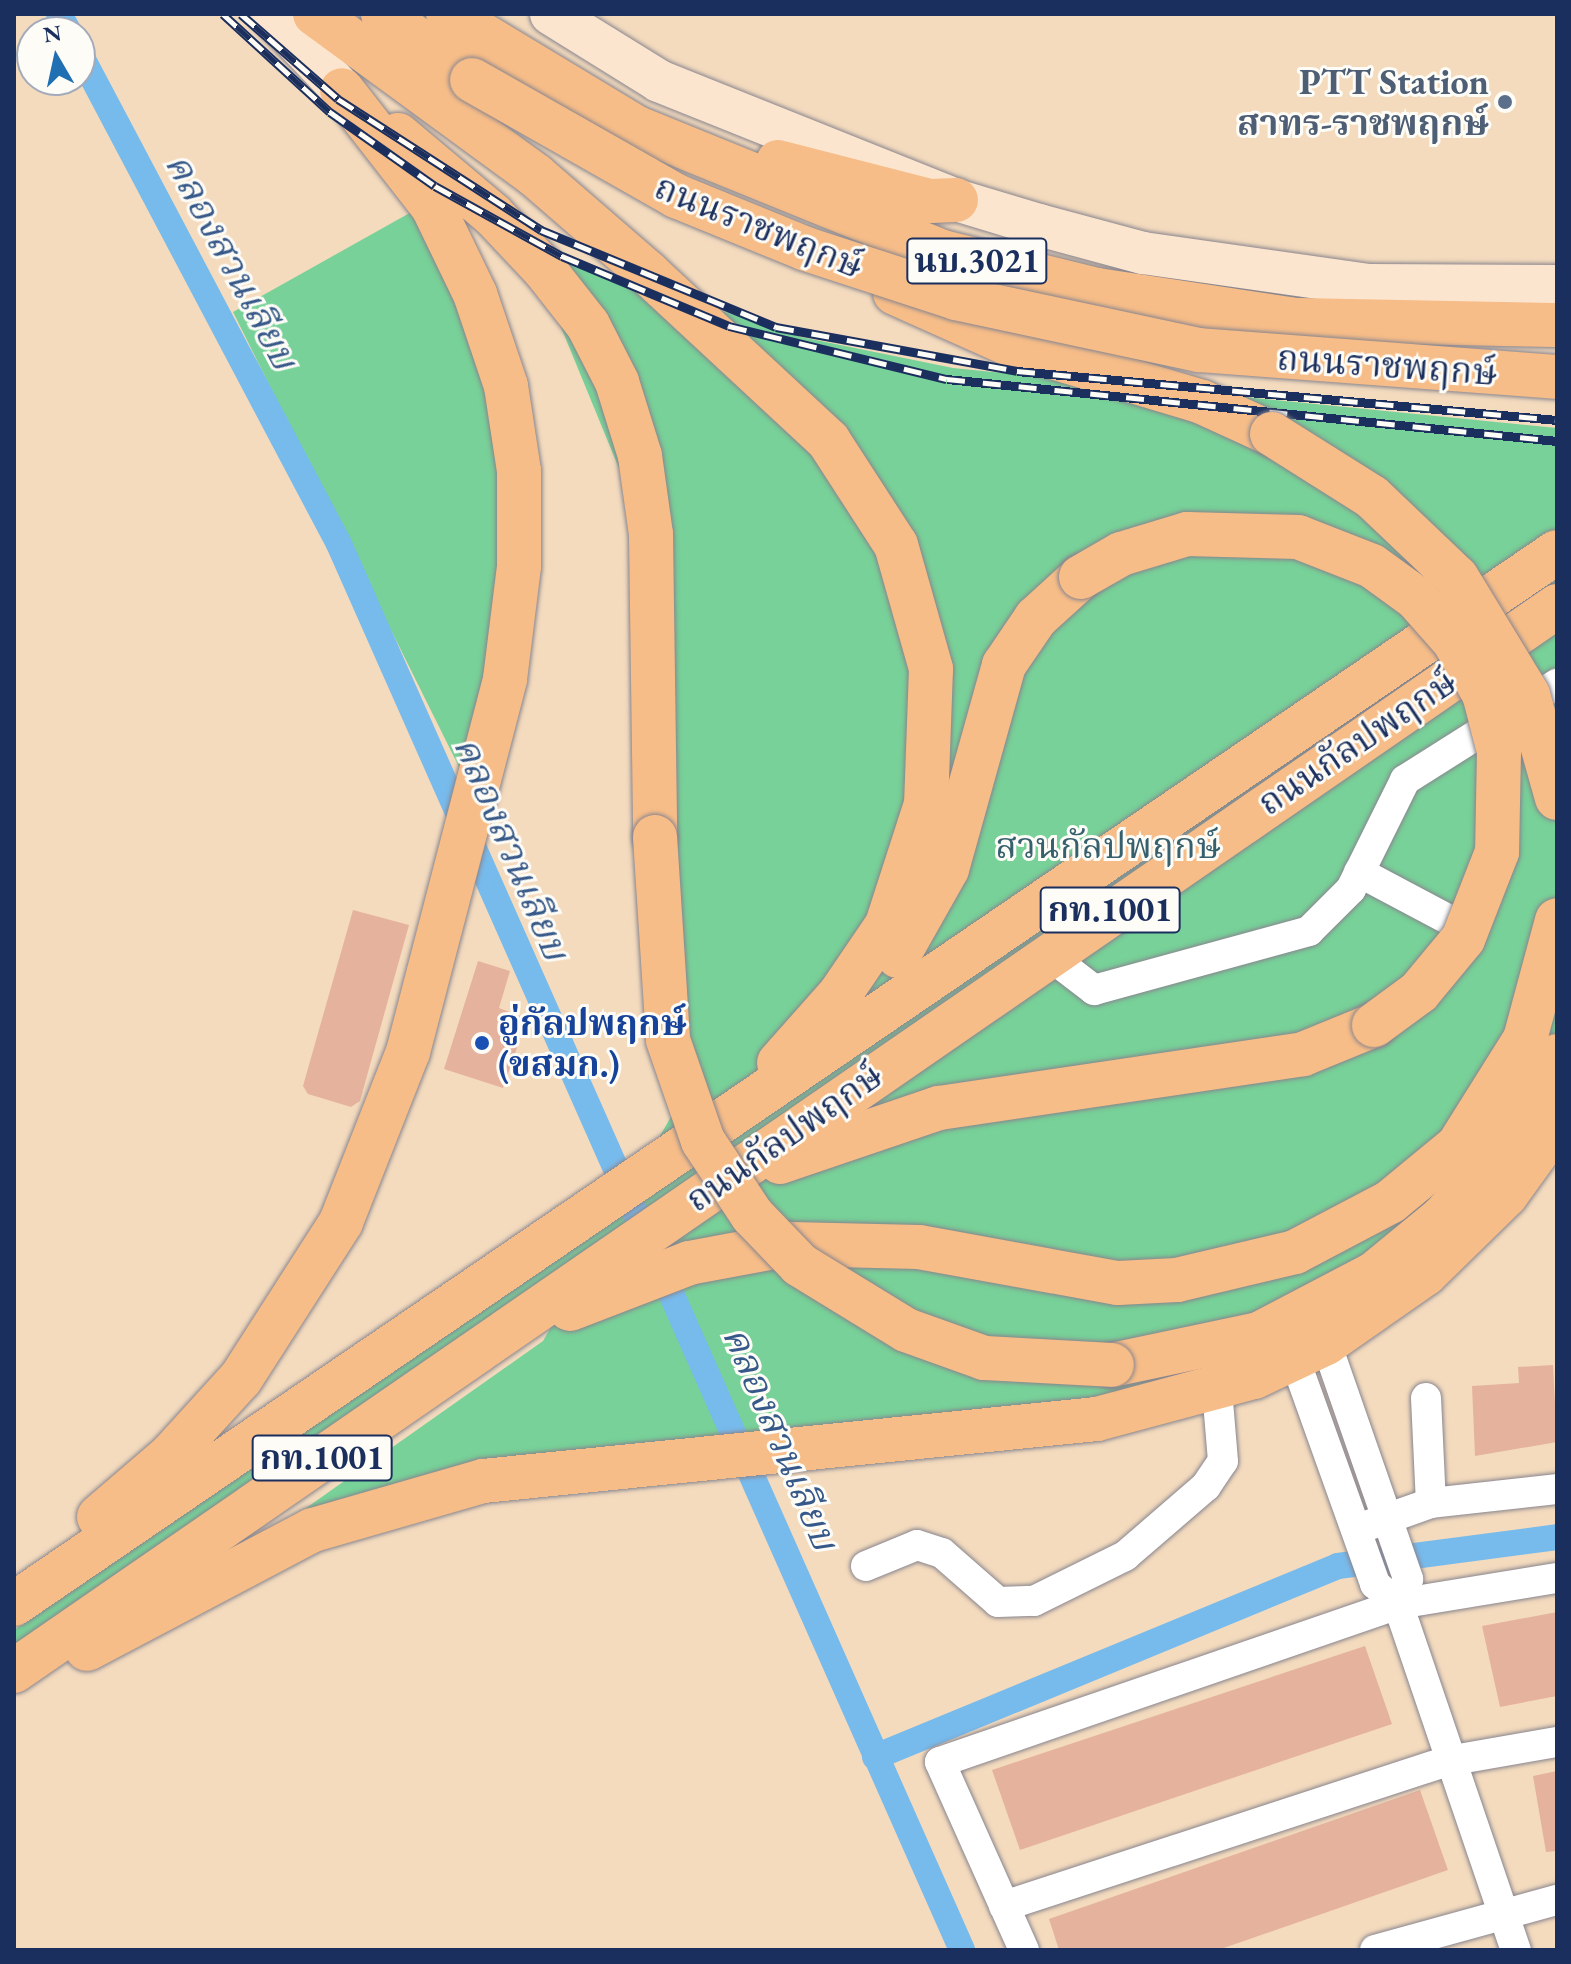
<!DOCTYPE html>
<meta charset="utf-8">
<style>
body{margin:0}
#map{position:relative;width:1571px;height:1964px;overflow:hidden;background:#f4dbbe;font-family:"EB Garamond","Noto Serif Thai",serif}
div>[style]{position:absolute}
.green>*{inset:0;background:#77d198}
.canal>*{height:26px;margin:-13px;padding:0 13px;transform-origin:13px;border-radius:13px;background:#77baec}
.building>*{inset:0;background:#e5b39d}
.roads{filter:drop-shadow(0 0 2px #88858e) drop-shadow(0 0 2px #88858e)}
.minor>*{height:30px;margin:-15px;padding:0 15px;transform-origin:15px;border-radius:15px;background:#fff}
.secondary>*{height:42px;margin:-21px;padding:0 21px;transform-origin:21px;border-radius:21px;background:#fce5cf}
.primary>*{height:44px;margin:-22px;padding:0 22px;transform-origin:22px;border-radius:22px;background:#f7bd88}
.rail>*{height:9px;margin-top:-4.5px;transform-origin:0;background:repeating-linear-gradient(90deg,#fdfcf7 0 18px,#1b2f5e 0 36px);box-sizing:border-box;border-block:2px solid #1b2f5e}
.bridges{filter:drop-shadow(0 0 2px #88858e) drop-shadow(0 0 2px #88858e)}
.primary-bridge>*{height:44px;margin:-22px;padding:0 22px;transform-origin:22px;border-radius:22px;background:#f7bd88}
.dots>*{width:22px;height:22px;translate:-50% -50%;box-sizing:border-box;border:4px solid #fdfcf7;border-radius:50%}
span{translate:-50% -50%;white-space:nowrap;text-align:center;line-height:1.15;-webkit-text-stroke:6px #fdfcf7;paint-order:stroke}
.shield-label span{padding:2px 6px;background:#fdfcf7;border:2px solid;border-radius:6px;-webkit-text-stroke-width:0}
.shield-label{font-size:34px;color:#1b2f5e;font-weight:700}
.service-label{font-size:36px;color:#4e5e75;font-weight:700}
.right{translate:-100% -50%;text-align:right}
.street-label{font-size:36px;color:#1b2f5e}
.park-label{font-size:36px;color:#37606f}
.transit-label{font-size:36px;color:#164399;font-weight:700}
.left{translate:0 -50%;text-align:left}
.water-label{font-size:38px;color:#375989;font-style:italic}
.frame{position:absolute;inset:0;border:16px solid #1b2f5e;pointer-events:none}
.north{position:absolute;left:16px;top:16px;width:80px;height:80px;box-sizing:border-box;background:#fdfcf7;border:2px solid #a3aaba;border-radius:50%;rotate:351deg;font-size:22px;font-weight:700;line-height:32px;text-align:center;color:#1b2f5e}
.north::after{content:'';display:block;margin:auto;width:28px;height:36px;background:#1f6fb2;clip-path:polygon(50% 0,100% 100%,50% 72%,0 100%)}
</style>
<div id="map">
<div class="green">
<i style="clip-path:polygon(415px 210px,468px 312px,511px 493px,467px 783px,233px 312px)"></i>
<i style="clip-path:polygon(528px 247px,801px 337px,953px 368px,1557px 428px,1557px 1042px,1478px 1181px,1260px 1325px,1156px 1359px,1178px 1402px,642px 1467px,265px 1537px,543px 1341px,590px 1258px,14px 1653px,14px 1630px,613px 1218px,684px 1094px,646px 534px)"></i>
</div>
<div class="canal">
<i style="left:59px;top:14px;width:21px;rotate:61deg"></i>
<i style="left:80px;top:54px;width:554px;rotate:62.14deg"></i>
<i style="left:339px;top:544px;width:1538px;rotate:66.1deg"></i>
<i style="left:875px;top:1757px;width:501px;rotate:-22.42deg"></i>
<i style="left:1338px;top:1566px;width:221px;rotate:-7.5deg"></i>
</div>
<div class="building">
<i style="clip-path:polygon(353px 910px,409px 925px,360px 1101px,351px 1107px,308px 1094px,303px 1086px)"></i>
<i style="clip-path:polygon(478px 961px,510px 971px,499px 1008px,527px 1019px,503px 1088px,444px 1069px)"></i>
<i style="clip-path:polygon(1553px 1365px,1557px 1442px,1475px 1456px,1472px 1386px,1519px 1383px,1518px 1367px)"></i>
<i style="clip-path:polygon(1557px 1612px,1557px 1696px,1500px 1707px,1482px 1626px)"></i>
<i style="clip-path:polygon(1365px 1646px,1392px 1724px,1020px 1850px,992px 1770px)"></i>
<i style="clip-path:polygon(1557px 1771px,1557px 1851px,1546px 1852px,1533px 1776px)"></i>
<i style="clip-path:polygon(1420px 1790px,1448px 1870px,1218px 1950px,1059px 1950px,1049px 1919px)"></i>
</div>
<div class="roads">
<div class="minor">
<i style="left:1359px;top:872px;width:106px;rotate:28deg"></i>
<i style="left:1046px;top:953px;width:61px;rotate:37.6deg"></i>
<i style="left:1094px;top:990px;width:223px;rotate:-15.3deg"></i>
<i style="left:1309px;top:931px;width:59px;rotate:-45deg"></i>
<i style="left:1351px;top:889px;width:122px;rotate:-63.6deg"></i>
<i style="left:1405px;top:780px;width:180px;rotate:-32.3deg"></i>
<i style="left:1326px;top:1343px;width:250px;rotate:70.8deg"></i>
<i style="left:1408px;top:1579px;width:27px;rotate:112deg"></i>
<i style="left:1295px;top:1360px;width:238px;rotate:70.3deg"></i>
<i style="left:1375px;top:1584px;width:30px;rotate:41deg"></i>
<i style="left:1398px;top:1604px;width:366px;rotate:71.2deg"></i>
<i style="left:1426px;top:1398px;width:105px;rotate:87.3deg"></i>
<i style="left:1369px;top:1525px;width:66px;rotate:-19.5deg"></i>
<i style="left:1431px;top:1503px;width:127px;rotate:-6.3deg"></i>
<i style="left:866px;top:1566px;width:55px;rotate:-22.4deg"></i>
<i style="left:917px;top:1545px;width:26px;rotate:18deg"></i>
<i style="left:942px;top:1553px;width:74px;rotate:41.2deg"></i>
<i style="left:998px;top:1602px;width:36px;rotate:-2deg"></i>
<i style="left:1034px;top:1601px;width:102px;rotate:-26.3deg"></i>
<i style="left:1125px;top:1556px;width:107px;rotate:-40.8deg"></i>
<i style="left:1206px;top:1486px;width:30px;rotate:-56deg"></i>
<i style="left:1223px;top:1461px;width:71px;rotate:-94.8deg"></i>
<i style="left:1004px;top:1906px;width:467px;rotate:-18.1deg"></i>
<i style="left:1448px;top:1761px;width:111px;rotate:-9.9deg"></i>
<i style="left:1024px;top:1950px;width:206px;rotate:-114.1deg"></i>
<i style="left:940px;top:1762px;width:484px;rotate:-19deg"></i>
<i style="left:1398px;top:1604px;width:161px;rotate:-9.3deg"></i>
<i style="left:1375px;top:1950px;width:189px;rotate:-15.4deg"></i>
</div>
<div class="secondary">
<i style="left:270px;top:14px;width:105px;rotate:46.5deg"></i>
<i style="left:551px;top:14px;width:127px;rotate:31.8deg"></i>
<i style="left:659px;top:81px;width:320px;rotate:21.8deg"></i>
<i style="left:956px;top:200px;width:87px;rotate:16.8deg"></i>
<i style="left:1039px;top:225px;width:108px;rotate:15.1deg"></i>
<i style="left:1143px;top:253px;width:228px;rotate:8.1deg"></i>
<i style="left:1369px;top:285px;width:188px;rotate:0.3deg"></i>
</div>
<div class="primary">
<i style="left:315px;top:14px;width:273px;rotate:36.2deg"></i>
<i style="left:535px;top:175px;width:150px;rotate:40.9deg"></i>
<i style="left:648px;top:273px;width:246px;rotate:42.9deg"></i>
<i style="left:828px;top:440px;width:125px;rotate:57.1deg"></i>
<i style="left:896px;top:545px;width:129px;rotate:74.2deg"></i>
<i style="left:931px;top:669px;width:135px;rotate:92.1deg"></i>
<i style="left:926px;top:804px;width:127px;rotate:107.9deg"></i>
<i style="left:887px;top:925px;width:83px;rotate:124.3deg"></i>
<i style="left:840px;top:994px;width:92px;rotate:131.5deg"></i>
<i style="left:383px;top:14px;width:111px;rotate:36.6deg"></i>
<i style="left:448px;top:14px;width:221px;rotate:31.1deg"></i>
<i style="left:637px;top:128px;width:330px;rotate:22.1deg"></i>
<i style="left:943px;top:252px;width:159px;rotate:13.9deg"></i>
<i style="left:1097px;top:290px;width:201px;rotate:8.6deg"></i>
<i style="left:1296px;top:320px;width:261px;rotate:1.1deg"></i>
<i style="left:398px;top:135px;width:124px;rotate:40.1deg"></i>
<i style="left:493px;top:215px;width:74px;rotate:46.6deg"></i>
<i style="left:544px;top:269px;width:71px;rotate:51.8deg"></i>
<i style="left:588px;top:325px;width:64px;rotate:63deg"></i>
<i style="left:617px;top:382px;width:77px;rotate:72.7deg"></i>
<i style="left:640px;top:456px;width:79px;rotate:82deg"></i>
<i style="left:651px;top:534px;width:303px;rotate:89.2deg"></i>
<i style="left:778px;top:162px;width:157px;rotate:14.4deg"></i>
<i style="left:930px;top:201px;width:26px;rotate:-2deg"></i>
<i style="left:895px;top:293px;width:125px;rotate:24.1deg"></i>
<i style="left:1009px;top:344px;width:202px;rotate:16.7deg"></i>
<i style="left:1202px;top:402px;width:77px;rotate:24.6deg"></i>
<i style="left:898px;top:956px;width:100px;rotate:-60.6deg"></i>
<i style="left:947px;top:869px;width:212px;rotate:-74.4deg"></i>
<i style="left:1004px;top:665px;width:57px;rotate:-55.8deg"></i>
<i style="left:1036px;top:618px;width:61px;rotate:-42.3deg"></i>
<i style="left:780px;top:1162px;width:168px;rotate:-18.8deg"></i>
<i style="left:939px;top:1108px;width:368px;rotate:-8.4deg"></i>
<i style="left:1303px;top:1054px;width:77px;rotate:-22.2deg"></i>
<i style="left:570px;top:1309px;width:128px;rotate:-21.1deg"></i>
<i style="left:689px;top:1263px;width:104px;rotate:-10.6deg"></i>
<i style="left:791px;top:1244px;width:128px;rotate:1.3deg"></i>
<i style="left:919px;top:1247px;width:202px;rotate:10.3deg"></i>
<i style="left:1118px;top:1283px;width:59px;rotate:-2.9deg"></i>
<i style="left:1177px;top:1280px;width:121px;rotate:-13.3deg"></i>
<i style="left:1295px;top:1252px;width:107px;rotate:-27.8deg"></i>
<i style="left:1390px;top:1202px;width:88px;rotate:-39.5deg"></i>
<i style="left:1458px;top:1146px;width:126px;rotate:-57.9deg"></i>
<i style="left:1525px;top:1039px;width:123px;rotate:-74.9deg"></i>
<i style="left:1112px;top:1365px;width:150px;rotate:-11.9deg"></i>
<i style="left:1259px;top:1334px;width:131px;rotate:-27.7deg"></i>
<i style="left:1375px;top:1273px;width:87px;rotate:-39.4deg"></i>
<i style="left:1442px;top:1218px;width:78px;rotate:-47.1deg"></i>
<i style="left:1495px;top:1161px;width:122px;rotate:-59.4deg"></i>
<i style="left:99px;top:1517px;width:94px;rotate:-40.7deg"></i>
<i style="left:170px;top:1456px;width:105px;rotate:-47.7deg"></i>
<i style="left:241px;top:1378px;width:185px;rotate:-57.3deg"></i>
<i style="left:341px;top:1222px;width:183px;rotate:-68.5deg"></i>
<i style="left:408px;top:1052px;width:385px;rotate:-75.4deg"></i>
<i style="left:505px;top:679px;width:114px;rotate:-82.9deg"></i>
<i style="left:519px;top:566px;width:95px;rotate:-90deg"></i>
<i style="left:519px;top:471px;width:86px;rotate:-98.7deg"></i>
<i style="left:506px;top:386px;width:97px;rotate:-108.6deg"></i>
<i style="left:475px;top:294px;width:97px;rotate:-115.8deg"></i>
<i style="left:433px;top:207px;width:148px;rotate:-127.9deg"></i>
<i style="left:14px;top:1604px;width:1867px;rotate:-34.29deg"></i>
<i style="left:87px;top:1649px;width:255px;rotate:-27.8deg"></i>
<i style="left:313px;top:1530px;width:177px;rotate:-16.1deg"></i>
<i style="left:483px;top:1481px;width:617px;rotate:-5.77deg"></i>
<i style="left:1097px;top:1419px;width:163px;rotate:-15deg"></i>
<i style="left:1254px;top:1377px;width:80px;rotate:-25.3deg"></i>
<i style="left:1326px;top:1343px;width:121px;rotate:-34.9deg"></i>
<i style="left:1425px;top:1274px;width:113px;rotate:-44.3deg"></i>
<i style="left:1506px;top:1195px;width:87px;rotate:-54.3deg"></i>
<i style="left:14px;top:1671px;width:1875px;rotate:-34.61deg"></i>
</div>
</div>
<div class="rail">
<i style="left:223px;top:14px;width:145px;rotate:42.5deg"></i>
<i style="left:330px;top:112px;width:128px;rotate:35.2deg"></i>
<i style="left:435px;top:186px;width:145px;rotate:28.9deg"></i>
<i style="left:562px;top:256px;width:181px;rotate:22.7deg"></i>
<i style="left:729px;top:326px;width:224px;rotate:13.7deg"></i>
<i style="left:947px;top:379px;width:613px;rotate:5.8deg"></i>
<i style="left:241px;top:14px;width:129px;rotate:41.2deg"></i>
<i style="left:338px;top:99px;width:242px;rotate:32.8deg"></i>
<i style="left:541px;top:230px;width:254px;rotate:22.4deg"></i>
<i style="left:776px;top:327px;width:245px;rotate:10.3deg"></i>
<i style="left:1017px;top:371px;width:542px;rotate:5.18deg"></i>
</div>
<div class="bridges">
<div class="primary-bridge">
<i style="left:472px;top:80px;width:235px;rotate:29.6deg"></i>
<i style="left:676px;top:196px;width:140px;rotate:22.2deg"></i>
<i style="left:806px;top:249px;width:158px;rotate:18.1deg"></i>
<i style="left:956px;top:298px;width:249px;rotate:12.1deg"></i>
<i style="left:1199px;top:350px;width:359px;rotate:4.3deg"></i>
<i style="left:1272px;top:434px;width:118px;rotate:32.2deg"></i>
<i style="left:1372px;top:497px;width:117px;rotate:43.6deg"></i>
<i style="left:1457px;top:578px;width:137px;rotate:58.7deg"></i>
<i style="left:1528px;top:695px;width:107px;rotate:74.3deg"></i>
<i style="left:1081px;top:577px;width:46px;rotate:-29.9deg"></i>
<i style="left:1121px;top:554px;width:69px;rotate:-16.9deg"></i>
<i style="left:1187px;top:534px;width:111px;rotate:1.5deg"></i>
<i style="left:1298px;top:537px;width:79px;rotate:21.4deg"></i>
<i style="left:1372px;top:566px;width:54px;rotate:36deg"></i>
<i style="left:1416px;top:598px;width:57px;rotate:48.5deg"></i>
<i style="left:1454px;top:641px;width:61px;rotate:60.5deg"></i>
<i style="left:1484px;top:694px;width:59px;rotate:75.3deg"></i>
<i style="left:1499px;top:751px;width:101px;rotate:91.1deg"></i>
<i style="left:1497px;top:852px;width:93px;rotate:111.3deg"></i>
<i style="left:1463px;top:939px;width:69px;rotate:129.7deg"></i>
<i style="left:1419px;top:992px;width:56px;rotate:143.7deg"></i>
<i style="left:655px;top:837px;width:203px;rotate:86.3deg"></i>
<i style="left:668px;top:1040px;width:107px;rotate:70.9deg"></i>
<i style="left:703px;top:1141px;width:89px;rotate:56.5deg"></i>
<i style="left:752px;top:1215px;width:69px;rotate:46.2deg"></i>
<i style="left:800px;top:1265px;width:124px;rotate:31.5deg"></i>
<i style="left:906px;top:1330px;width:83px;rotate:19.7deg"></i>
<i style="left:984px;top:1358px;width:128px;rotate:3.1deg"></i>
</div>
</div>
<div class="dots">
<i style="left:1505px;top:102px;background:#5c6f8a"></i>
<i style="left:482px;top:1043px;background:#1a4fb4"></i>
</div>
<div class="shield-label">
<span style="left:977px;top:261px">นบ.3021</span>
<span style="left:1110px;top:910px">กท.1001</span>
<span style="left:322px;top:1458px">กท.1001</span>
</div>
<div class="service-label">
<span class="right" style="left:1489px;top:102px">PTT Station<br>สาทร-ราชพฤกษ์</span>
</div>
<div class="street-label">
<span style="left:759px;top:226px;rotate:22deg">ถนนราชพฤกษ์</span>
<span style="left:1387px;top:365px;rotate:4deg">ถนนราชพฤกษ์</span>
<span style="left:1357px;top:742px;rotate:-34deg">ถนนกัลปพฤกษ์</span>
<span style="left:784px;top:1137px;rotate:-35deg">ถนนกัลปพฤกษ์</span>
</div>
<div class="park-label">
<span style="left:1108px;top:846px">สวนกัลปพฤกษ์</span>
</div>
<div class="transit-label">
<span class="left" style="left:498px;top:1043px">อู่กัลปพฤกษ์<br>(ขสมก.)</span>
</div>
<div class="water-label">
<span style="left:232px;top:261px;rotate:62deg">คลองสวนเลียบ</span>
<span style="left:512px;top:848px;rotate:67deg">คลองสวนเลียบ</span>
<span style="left:781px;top:1438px;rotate:67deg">คลองสวนเลียบ</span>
</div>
<div class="frame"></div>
<div class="north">N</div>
</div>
